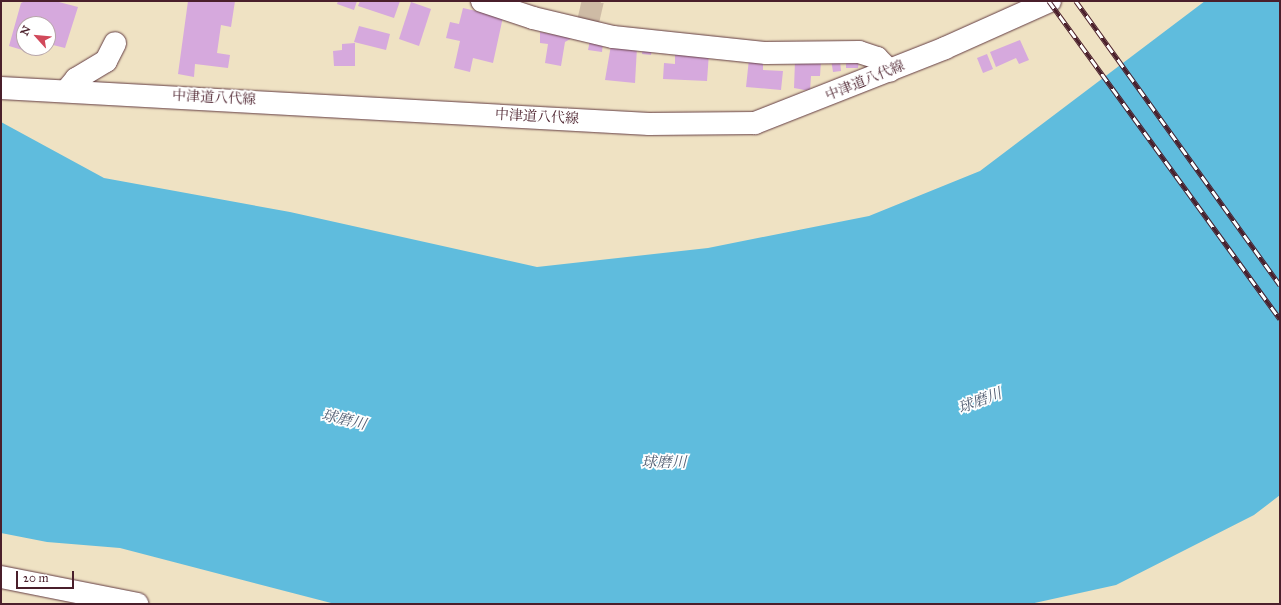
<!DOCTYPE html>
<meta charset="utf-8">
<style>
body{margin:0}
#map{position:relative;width:1281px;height:605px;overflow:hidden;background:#efe2c3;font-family:"IM FELL Great Primer","Noto Serif JP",serif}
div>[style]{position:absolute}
.water>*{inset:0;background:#5fbcdd}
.building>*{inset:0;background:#d6a9dd}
.street-tunnel>*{height:22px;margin-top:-11px;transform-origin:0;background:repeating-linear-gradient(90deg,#cebba5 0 22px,transparent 0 33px)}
.roads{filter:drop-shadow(0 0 1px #633c42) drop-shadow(0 0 1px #633c42)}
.street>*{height:22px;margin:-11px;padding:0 11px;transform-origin:11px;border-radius:11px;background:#fff}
.secondary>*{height:22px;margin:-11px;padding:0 11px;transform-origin:11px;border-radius:11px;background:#fff}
.highway>*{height:22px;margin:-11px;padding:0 11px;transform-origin:11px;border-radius:11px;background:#fff}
.rail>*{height:4.5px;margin-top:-2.25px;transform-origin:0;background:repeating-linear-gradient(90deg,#fff 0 9px,#4a1f2b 0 18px);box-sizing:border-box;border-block:1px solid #4a1f2b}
span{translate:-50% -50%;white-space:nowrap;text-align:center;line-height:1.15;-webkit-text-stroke:3.5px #fff;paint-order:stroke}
.street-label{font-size:14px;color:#4a1f2b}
.water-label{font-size:15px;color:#525e72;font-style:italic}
.frame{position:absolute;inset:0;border:2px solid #4a1f2b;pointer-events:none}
.north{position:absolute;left:16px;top:16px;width:40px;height:40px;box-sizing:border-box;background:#fff;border:1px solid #b7a5aa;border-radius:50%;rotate:297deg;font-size:11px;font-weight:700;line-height:16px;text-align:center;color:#4a1f2b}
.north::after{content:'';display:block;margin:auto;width:14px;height:18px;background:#d1495b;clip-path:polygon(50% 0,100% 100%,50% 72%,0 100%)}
.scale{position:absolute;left:16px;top:571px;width:58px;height:18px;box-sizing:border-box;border:2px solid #4a1f2b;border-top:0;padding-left:5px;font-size:12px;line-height:14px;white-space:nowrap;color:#4a1f2b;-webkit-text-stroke:3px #fff;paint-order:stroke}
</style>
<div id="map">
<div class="water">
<i style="clip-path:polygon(1205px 1px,1280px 1px,1280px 495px,1254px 515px,1116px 585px,1030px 604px,335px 604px,120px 548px,47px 542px,1px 533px,1px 122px,104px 178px,290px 212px,537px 267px,708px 248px,869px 216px,980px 171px)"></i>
</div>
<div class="building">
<i style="clip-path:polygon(25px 1px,55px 1px,78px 7px,65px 48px,49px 44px,48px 24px,24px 24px,24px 48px,41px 48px,39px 55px,9px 46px,21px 3px)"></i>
<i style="clip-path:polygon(188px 1px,235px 1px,231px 27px,221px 25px,217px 53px,230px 55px,228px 68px,195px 64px,194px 77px,178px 74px)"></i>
<i style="clip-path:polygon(338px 1px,357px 1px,354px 10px,337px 4px)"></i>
<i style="clip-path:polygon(360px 1px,400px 1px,394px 18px,358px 6px)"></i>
<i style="clip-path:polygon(411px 2px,431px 9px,419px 46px,399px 39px)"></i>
<i style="clip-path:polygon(463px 8px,503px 17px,493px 63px,473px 58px,470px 72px,454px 68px,460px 41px,446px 38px,450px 22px,459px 24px)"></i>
<i style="clip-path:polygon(359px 26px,390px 34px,386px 50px,354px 42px)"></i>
<i style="clip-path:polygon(540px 32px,572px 38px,565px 42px,561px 66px,545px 63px,548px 44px,540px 43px)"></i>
<i style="clip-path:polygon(590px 40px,603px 42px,602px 52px,588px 50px)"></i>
<i style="clip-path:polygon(1020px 40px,1029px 60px,1019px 64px,1016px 58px,996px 67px,990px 52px)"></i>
<i style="clip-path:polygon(355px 43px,355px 66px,334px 66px,333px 51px,342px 50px,342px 44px)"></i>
<i style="clip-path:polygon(611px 45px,637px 47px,635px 83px,605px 80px)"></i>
<i style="clip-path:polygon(643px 47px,652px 48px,651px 55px,642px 54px)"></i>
<i style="clip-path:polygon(675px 52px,709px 53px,707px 81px,663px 79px,664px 63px,675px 64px)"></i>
<i style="clip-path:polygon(987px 54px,993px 69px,983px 73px,977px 58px)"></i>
<i style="clip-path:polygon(749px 59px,763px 60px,763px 70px,783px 71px,781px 90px,746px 87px)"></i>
<i style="clip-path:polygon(831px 59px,840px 60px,841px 71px,833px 72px)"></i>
<i style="clip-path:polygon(846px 59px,859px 60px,858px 68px,846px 68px)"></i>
<i style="clip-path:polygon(795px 61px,821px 61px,820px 76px,811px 76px,810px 91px,794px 88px)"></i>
</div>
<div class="street-tunnel">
<i style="left:588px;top:22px;width:22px;rotate:-77deg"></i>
</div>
<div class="roads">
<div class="street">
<i style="left:482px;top:1px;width:54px;rotate:18.4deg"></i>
<i style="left:533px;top:18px;width:82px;rotate:13.4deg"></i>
<i style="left:613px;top:37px;width:154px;rotate:6deg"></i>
<i style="left:766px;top:53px;width:93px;rotate:-0.6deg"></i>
<i style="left:859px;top:52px;width:19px;rotate:18deg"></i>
<i style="left:877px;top:58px;width:18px;rotate:45deg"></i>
<i style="left:66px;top:91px;width:16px;rotate:-50deg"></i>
<i style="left:76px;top:79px;width:35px;rotate:-31deg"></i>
<i style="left:106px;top:61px;width:20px;rotate:-63deg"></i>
</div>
<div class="secondary">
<i style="left:1px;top:88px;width:649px;rotate:3.18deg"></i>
<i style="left:649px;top:124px;width:106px;rotate:-0.5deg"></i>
<i style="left:755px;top:123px;width:204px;rotate:-21.5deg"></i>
<i style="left:945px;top:48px;width:115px;rotate:-24.1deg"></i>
</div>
<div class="highway">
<i style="left:1px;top:577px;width:139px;rotate:11.2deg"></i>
</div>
</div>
<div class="rail">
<i style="left:1049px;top:1px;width:393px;rotate:54deg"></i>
<i style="left:1076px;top:1px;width:350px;rotate:54.3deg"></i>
</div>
<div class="street-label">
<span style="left:865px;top:81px;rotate:-22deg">中津道八代線</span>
<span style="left:214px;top:98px;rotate:3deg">中津道八代線</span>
<span style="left:537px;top:117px;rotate:3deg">中津道八代線</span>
</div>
<div class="water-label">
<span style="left:980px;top:401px;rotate:-21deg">球磨川</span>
<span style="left:344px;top:420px;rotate:13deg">球磨川</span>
<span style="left:664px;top:463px">球磨川</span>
</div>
<div class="frame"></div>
<div class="north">N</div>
<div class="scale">20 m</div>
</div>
